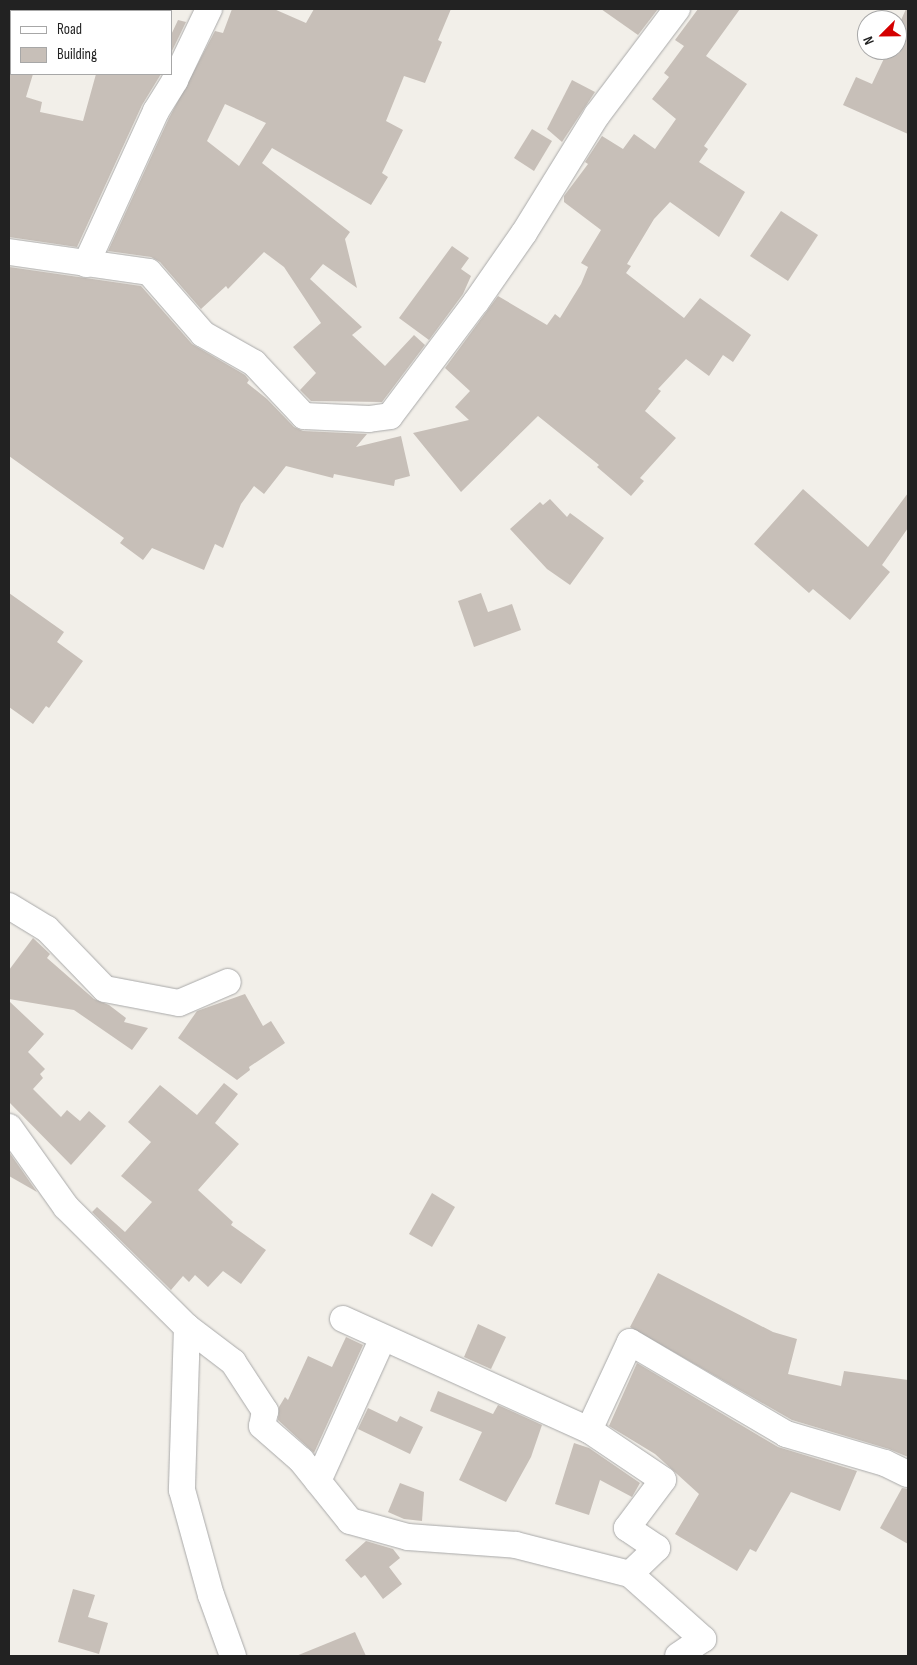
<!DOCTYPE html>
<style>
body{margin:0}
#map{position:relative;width:917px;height:1665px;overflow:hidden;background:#f2efe9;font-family:"Sofia Sans Condensed",sans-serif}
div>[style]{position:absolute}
.building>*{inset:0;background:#c7bfb8}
.roads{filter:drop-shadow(0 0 1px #a9a9a9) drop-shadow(0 0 1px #a9a9a9)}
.minor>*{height:26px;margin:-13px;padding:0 13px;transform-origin:13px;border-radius:13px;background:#fff}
span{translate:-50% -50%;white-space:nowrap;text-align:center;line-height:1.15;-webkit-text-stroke:4.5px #fff;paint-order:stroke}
.frame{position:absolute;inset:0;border:10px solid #222;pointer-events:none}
.legend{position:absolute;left:10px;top:10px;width:162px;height:65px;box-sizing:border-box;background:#fff;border:1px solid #a7a7a7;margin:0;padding:6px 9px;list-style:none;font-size:15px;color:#222}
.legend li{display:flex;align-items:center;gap:10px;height:25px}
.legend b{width:25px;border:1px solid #a7a7a7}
.north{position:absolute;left:857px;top:10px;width:50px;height:50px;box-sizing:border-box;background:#fff;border:1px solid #a7a7a7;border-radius:50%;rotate:247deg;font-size:14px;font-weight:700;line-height:20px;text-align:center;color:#222}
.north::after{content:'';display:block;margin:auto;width:18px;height:22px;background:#d40000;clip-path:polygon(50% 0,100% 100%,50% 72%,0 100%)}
</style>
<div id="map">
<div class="building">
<i style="clip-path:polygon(evenodd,232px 9px,274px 9px,306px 23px,314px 9px,451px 9px,438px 40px,442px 42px,425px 83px,404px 76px,386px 121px,403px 130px,382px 173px,388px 177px,371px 205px,272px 148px,262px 163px,350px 232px,345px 239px,357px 288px,323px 264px,310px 279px,362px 327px,352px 335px,385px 366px,414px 335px,425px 345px,382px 402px,311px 401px,300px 390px,316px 373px,293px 347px,321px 323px,284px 267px,264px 252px,228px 289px,226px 286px,201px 309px,160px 262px,151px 257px,108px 251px,169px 118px,215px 31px,223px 33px,232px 9px,225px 104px,266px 123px,239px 166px,207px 141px,225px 104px)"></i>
<i style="clip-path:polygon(601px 9px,658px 9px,638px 35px)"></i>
<i style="clip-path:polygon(698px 9px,740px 9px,706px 56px,747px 84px,704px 146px,708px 149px,699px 162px,745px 192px,719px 237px,670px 202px,654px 219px,627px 264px,631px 266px,626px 273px,684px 318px,700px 298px,751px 335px,733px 362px,723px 355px,709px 376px,686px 359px,658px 389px,661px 391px,645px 411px,676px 438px,640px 478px,644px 481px,631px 496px,597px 467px,599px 465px,538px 416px,461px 492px,413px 433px,469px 420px,455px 407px,470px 391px,445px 368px,498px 296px,547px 325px,555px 314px,560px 318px,581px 284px,588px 267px,581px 263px,601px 230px,564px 202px,564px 196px,588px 164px,585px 162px,602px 136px,623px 149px,634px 134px,655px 149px,676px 119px,652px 99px,669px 77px,664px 73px,684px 46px,675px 40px)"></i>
<i style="clip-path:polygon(906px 9px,908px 9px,908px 134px,843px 105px,856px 77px,872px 84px,888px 50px,897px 50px,897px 29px)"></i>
<i style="clip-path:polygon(178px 20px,186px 22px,171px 53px,171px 35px)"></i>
<i style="clip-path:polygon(9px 74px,33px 74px,26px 97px,42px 102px,40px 112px,83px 121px,96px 74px,161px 74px,142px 105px,77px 247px,9px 237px)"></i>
<i style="clip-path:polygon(572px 80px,595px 92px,562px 142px,547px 129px)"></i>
<i style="clip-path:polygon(532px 129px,552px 141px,534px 171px,514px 158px)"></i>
<i style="clip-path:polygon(781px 211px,818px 235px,788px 281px,750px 256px)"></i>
<i style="clip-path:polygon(452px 246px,469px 258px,461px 269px,471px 276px,463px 294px,429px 340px,399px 318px)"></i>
<i style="clip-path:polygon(9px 267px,141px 286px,192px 344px,245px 375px,249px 380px,247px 383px,267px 399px,294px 427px,303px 431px,367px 434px,356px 447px,401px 436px,410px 476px,395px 480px,394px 486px,334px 474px,333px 478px,286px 466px,264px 494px,254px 486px,241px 504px,223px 548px,215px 544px,204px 570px,152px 548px,143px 560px,120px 543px,124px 538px,9px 456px)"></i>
<i style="clip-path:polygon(803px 489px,868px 547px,908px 493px,908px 528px,882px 565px,890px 572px,850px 620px,813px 589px,809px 593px,754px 544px)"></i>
<i style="clip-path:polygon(550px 499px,567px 517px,570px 513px,604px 538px,570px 585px,547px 569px,510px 529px,540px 502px,543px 505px)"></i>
<i style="clip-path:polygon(9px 593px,64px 632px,57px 642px,83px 661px,49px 708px,46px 706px,33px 724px,9px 707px)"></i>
<i style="clip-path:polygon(481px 593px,488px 612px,512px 604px,521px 630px,474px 647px,458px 601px)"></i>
<i style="clip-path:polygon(33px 938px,50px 954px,47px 958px,94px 999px,109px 1005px,126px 1018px,124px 1022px,148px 1028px,132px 1050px,74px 1010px,9px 999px,9px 970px)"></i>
<i style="clip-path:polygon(245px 994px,263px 1026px,271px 1021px,285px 1043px,249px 1067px,250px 1070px,237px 1080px,178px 1038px,197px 1011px)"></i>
<i style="clip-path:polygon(9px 1001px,44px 1034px,28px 1052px,45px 1069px,40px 1074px,43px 1078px,33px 1089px,61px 1117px,67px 1110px,80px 1121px,89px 1111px,106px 1126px,71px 1165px,9px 1102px)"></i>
<i style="clip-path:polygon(224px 1083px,238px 1094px,215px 1123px,239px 1144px,198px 1190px,233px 1222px,231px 1225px,266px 1250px,241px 1284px,223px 1271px,208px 1287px,195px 1275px,189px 1282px,183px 1276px,171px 1290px,92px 1212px,97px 1207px,125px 1232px,152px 1202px,121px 1176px,151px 1142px,128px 1122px,160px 1085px,197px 1115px)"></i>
<i style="clip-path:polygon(9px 1152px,37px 1192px,9px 1176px)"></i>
<i style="clip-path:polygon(432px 1193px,455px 1207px,432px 1247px,409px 1234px)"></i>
<i style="clip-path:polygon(658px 1273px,773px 1332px,797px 1339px,788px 1374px,841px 1386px,844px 1371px,908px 1380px,908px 1457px,889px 1449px,792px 1420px,630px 1327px)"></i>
<i style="clip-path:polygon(478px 1324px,506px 1337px,491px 1369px,464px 1357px)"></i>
<i style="clip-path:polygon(346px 1337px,363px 1345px,314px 1453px,278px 1420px,279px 1407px,285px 1397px,288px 1400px,308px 1356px,332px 1367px)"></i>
<i style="clip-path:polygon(637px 1363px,778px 1447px,857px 1471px,840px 1511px,791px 1492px,756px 1552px,750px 1549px,737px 1571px,675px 1534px,699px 1494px,655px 1454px,609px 1426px)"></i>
<i style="clip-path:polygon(438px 1391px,493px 1414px,498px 1405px,542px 1425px,531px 1457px,506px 1502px,459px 1480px,482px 1432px,430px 1411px)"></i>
<i style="clip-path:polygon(368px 1408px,397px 1422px,400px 1416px,423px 1427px,410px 1454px,358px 1429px)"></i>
<i style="clip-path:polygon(574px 1443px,589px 1448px,640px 1483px,632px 1497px,600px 1480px,589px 1515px,555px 1504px)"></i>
<i style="clip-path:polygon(400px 1483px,424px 1492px,422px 1521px,404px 1519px,388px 1512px)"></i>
<i style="clip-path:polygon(902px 1488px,908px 1489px,908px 1544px,880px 1528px)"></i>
<i style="clip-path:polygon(366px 1541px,393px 1549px,400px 1558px,389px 1567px,402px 1584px,383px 1599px,365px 1575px,361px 1578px,345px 1560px)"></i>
<i style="clip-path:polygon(73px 1589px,95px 1595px,88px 1617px,108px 1623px,99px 1654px,58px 1642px)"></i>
<i style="clip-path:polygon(355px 1632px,366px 1656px,296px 1656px)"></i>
</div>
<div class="roads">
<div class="minor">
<i style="left:9px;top:252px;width:141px;rotate:8.1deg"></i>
<i style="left:149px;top:272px;width:82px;rotate:48.9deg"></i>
<i style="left:203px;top:334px;width:59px;rotate:29.6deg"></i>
<i style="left:254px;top:363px;width:73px;rotate:46.7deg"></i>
<i style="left:304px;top:416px;width:65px;rotate:2.6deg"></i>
<i style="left:369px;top:419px;width:21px;rotate:-8deg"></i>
<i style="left:390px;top:416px;width:143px;rotate:-53deg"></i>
<i style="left:476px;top:302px;width:84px;rotate:-55.2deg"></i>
<i style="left:524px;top:233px;width:139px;rotate:-58.3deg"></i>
<i style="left:597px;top:115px;width:133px;rotate:-53deg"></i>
<i style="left:86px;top:264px;width:168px;rotate:-65.4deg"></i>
<i style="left:156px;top:111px;width:36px;rotate:-58deg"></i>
<i style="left:175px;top:80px;width:79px;rotate:-64.4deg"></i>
<i style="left:9px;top:906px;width:44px;rotate:31.2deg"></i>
<i style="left:47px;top:929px;width:83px;rotate:46deg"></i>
<i style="left:105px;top:989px;width:75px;rotate:10.7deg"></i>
<i style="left:179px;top:1003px;width:53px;rotate:-23.2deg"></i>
<i style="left:9px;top:1127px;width:98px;rotate:54.5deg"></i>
<i style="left:66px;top:1207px;width:170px;rotate:44.8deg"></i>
<i style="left:187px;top:1327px;width:163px;rotate:91.8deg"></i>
<i style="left:182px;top:1490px;width:109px;rotate:74.6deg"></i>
<i style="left:211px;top:1595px;width:65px;rotate:70.2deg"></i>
<i style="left:343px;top:1319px;width:270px;rotate:24.3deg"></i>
<i style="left:589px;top:1430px;width:89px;rotate:34deg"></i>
<i style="left:663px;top:1480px;width:60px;rotate:126.9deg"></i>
<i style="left:627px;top:1528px;width:36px;rotate:34deg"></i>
<i style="left:657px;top:1548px;width:37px;rotate:136deg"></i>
<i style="left:630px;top:1574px;width:98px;rotate:41.7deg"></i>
<i style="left:703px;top:1639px;width:30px;rotate:146deg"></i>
<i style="left:187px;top:1327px;width:58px;rotate:37.3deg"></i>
<i style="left:233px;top:1362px;width:59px;rotate:56.9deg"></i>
<i style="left:265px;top:1411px;width:15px;rotate:101deg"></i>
<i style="left:262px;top:1426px;width:52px;rotate:41.1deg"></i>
<i style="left:301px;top:1460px;width:78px;rotate:51.2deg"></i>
<i style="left:350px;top:1521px;width:60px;rotate:15.4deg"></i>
<i style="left:408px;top:1537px;width:108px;rotate:4.2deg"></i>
<i style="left:516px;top:1545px;width:118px;rotate:14.3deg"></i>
<i style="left:589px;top:1430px;width:97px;rotate:-65deg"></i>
<i style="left:630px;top:1342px;width:181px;rotate:30.5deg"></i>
<i style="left:786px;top:1434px;width:103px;rotate:16.3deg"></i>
<i style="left:885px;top:1463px;width:25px;rotate:26deg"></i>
<i style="left:318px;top:1481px;width:157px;rotate:-65.6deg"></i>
</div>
</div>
<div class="frame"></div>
<ul class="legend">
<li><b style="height:6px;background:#fff"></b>Road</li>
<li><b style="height:14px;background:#c7bfb8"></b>Building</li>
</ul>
<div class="north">N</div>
</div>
